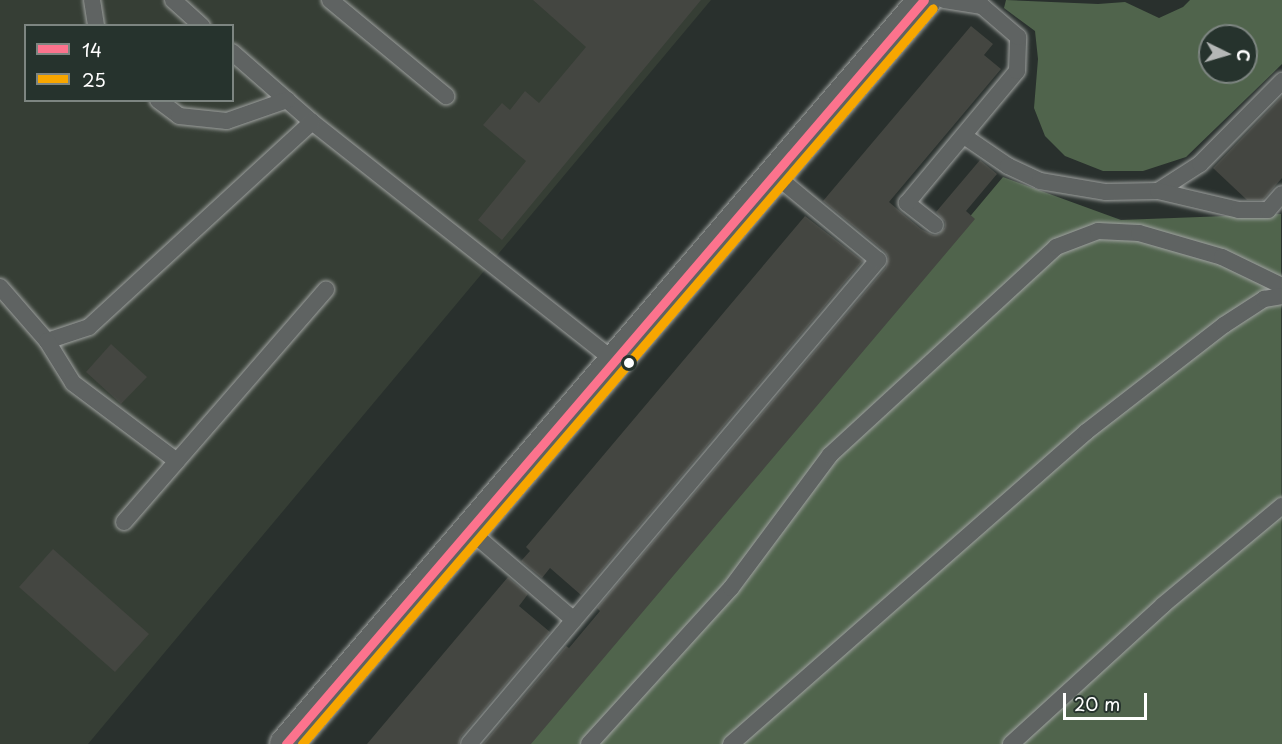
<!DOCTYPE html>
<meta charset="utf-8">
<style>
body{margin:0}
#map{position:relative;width:1282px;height:744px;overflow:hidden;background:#29302d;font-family:"Playpen Sans",sans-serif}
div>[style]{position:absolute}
.built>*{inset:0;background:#363e35}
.green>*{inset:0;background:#50644c}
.building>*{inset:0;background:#444641}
.roads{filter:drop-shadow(0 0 2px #9fa2a0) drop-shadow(0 0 2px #9fa2a0)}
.lane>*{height:16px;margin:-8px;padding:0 8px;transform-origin:8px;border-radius:8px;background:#5f6362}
.secondary>*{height:33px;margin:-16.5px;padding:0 16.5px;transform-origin:16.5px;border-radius:16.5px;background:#5f6362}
.bus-1>*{height:9px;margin:-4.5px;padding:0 4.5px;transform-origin:4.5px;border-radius:4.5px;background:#fc738d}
.bus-2>*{height:9px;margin:-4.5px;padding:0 4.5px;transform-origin:4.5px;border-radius:4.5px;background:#f7a600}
.dots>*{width:16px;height:16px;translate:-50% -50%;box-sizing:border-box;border:3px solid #26332d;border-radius:50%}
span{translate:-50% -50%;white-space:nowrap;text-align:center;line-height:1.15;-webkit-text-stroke:4.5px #26332d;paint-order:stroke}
.legend{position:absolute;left:24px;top:24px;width:210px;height:78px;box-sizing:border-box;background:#26332d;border:2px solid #7d8581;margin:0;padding:8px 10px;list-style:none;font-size:18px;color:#fff}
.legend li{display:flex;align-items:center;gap:12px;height:30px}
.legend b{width:30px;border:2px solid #7d8581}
.north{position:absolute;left:1198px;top:24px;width:60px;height:60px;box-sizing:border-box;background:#26332d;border:2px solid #7d8581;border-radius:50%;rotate:95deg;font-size:16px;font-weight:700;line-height:24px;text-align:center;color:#fff}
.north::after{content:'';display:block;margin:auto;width:21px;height:27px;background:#b4b7b6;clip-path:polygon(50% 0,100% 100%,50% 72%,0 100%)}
.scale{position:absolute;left:1063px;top:693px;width:84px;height:27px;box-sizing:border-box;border:3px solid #fff;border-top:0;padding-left:8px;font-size:18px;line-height:21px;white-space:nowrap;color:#fff;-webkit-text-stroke:4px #26332d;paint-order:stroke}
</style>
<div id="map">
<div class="built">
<i style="clip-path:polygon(evenodd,0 0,711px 0,88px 744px,0 744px,0 0,26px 26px,232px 26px,232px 100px,26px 100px,26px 26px)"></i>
</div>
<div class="green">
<i style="clip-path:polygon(evenodd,1006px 0,1098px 4px,1125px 2px,1159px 18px,1183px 7px,1190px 0,1282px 0,1282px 64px,1186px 157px,1143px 171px,1103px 171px,1065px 156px,1045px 136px,1034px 108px,1038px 59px,1035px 31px,1004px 8px,1006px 0,1210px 36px,1246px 36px,1246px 72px,1210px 72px,1210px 36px)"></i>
<i style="clip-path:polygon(1003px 177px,1121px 220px,1281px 214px,1282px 744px,528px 744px)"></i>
</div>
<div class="building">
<i style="clip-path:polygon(533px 0,701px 0,502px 240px,478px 220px,526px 161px,483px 125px,502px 103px,510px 110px,525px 91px,539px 103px,586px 47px)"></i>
<i style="clip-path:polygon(971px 26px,993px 44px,984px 55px,1001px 69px,889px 202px,921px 229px,933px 235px,939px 234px,945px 227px,945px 222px,936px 212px,980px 160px,997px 174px,966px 211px,975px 219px,531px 744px,483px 744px,566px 646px,569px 648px,600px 611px,597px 608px,886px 267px,888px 257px,885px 252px,823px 201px)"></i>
<i style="clip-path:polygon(1282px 96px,1282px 178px,1263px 200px,1247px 200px,1213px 168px)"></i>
<i style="clip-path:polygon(805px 216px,863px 261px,581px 595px,550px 568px,542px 578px,521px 561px,530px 551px,526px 547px)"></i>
<i style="clip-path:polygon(111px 344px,147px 377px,121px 404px,86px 372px)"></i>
<i style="clip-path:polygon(53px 549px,149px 634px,115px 672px,19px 587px)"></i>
<i style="clip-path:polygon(508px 577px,528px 594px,519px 606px,550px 632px,461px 737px,459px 744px,367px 744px)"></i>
</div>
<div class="roads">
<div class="lane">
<i style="left:92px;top:0;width:26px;rotate:81deg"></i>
<i style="left:173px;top:0;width:39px;rotate:42deg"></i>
<i style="left:330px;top:0;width:151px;rotate:39.6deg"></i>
<i style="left:232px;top:52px;width:106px;rotate:41.2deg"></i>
<i style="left:312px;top:122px;width:386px;rotate:38.3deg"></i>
<i style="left:158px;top:100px;width:26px;rotate:37deg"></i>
<i style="left:179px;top:116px;width:48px;rotate:5.9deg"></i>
<i style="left:227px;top:121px;width:64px;rotate:-19.3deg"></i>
<i style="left:964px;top:136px;width:53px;rotate:34.3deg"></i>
<i style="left:1008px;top:166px;width:35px;rotate:25deg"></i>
<i style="left:1040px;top:181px;width:67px;rotate:9.5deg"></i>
<i style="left:1106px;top:192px;width:52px;rotate:-1.1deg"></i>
<i style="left:1158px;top:191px;width:50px;rotate:-32.7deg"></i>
<i style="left:1200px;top:164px;width:117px;rotate:-45.3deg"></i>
<i style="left:1158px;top:191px;width:83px;rotate:13.2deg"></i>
<i style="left:1239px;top:210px;width:29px"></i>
<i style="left:1268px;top:210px;width:21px;rotate:-49deg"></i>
<i style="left:935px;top:225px;width:36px;rotate:-142deg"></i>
<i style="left:907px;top:203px;width:172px;rotate:-50.2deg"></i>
<i style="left:1017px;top:71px;width:34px;rotate:-88deg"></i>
<i style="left:1018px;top:37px;width:48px;rotate:-139.3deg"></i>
<i style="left:982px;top:6px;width:38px;rotate:-171deg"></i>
<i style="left:0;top:287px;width:72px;rotate:49deg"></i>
<i style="left:47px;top:341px;width:44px;rotate:-18.4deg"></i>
<i style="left:89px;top:327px;width:303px;rotate:-42.6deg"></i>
<i style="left:47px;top:341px;width:49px;rotate:58.2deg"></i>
<i style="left:73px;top:383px;width:130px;rotate:36.9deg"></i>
<i style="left:124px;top:522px;width:308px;rotate:-49deg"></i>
<i style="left:469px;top:530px;width:138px;rotate:40.6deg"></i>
<i style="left:469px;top:744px;width:634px;rotate:-49.8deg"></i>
<i style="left:878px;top:260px;width:134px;rotate:-140.5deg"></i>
<i style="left:589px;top:744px;width:211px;rotate:-47.7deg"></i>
<i style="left:731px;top:588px;width:166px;rotate:-53.3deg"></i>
<i style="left:830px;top:455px;width:307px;rotate:-42.6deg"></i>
<i style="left:1056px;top:247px;width:45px;rotate:-20.9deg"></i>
<i style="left:1098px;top:231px;width:41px;rotate:2.8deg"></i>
<i style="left:1139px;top:233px;width:86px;rotate:16.1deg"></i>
<i style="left:1222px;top:257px;width:67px;rotate:25.8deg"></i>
<i style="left:731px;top:744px;width:473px;rotate:-41.3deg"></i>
<i style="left:1086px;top:432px;width:175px;rotate:-37.8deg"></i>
<i style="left:1224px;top:325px;width:48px;rotate:-33deg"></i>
<i style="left:1264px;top:299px;width:18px;rotate:-9deg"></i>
<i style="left:1011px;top:744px;width:206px;rotate:-42.4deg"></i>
<i style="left:1163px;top:605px;width:155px;rotate:-39.8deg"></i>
</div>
<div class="secondary">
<i style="left:286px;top:744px;width:980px;rotate:-49.39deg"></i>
</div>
</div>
<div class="bus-1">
<i style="left:286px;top:744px;width:980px;rotate:-49.39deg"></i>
</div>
<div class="bus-2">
<i style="left:302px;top:744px;width:969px;rotate:-49.39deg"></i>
</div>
<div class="dots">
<i style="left:629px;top:363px;background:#fff"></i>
</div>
<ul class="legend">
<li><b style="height:8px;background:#fc738d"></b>14</li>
<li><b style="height:8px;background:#f7a600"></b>25</li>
</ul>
<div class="north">С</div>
<div class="scale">20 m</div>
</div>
